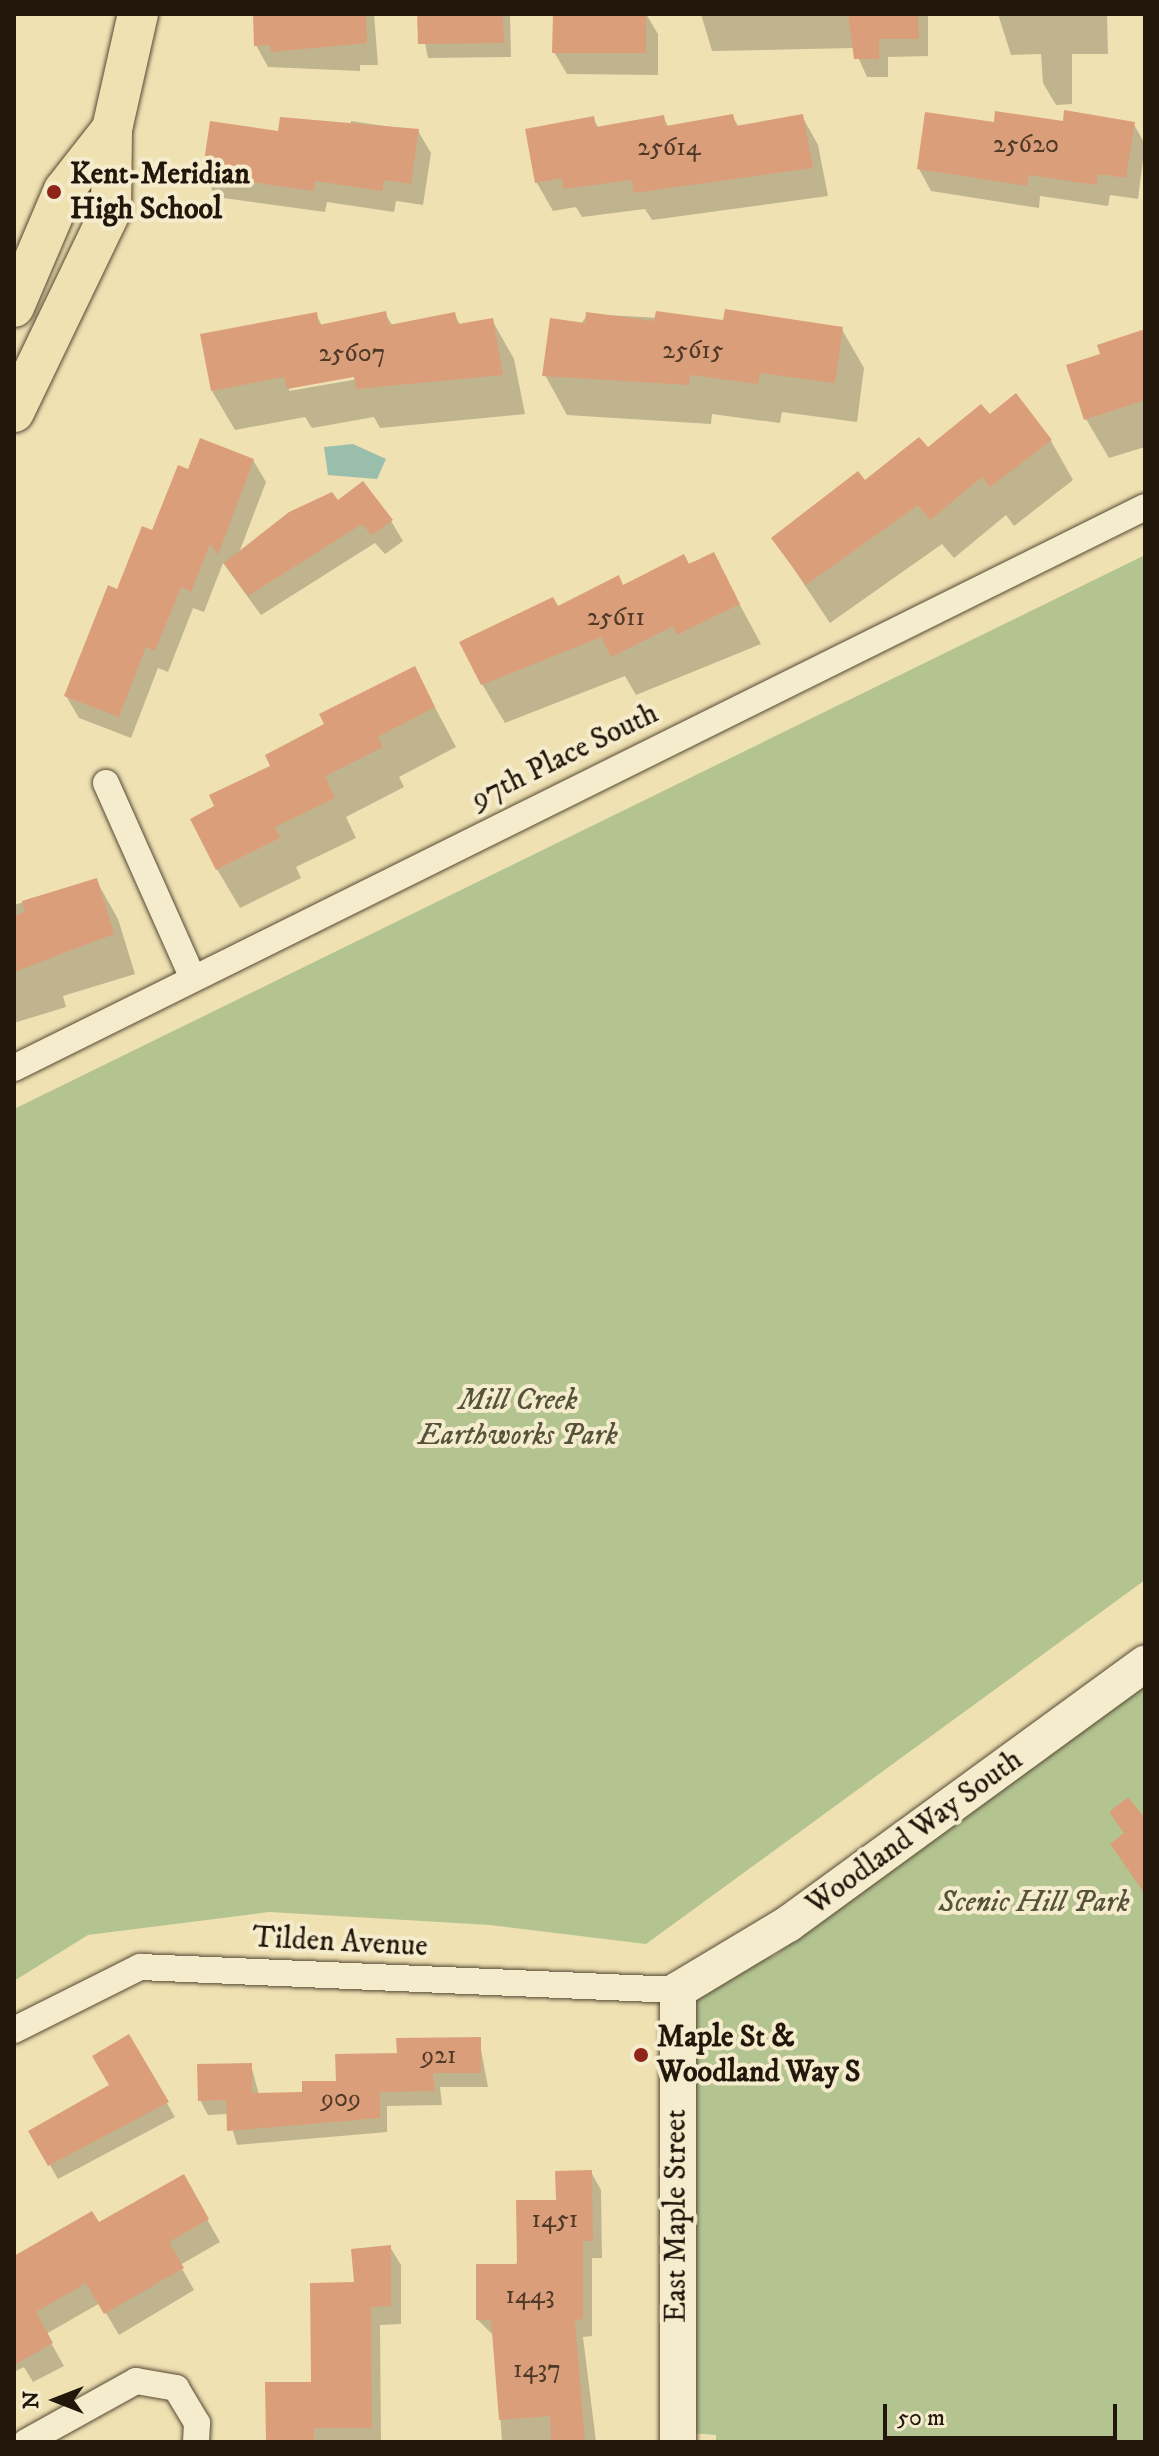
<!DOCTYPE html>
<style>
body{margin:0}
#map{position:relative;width:1159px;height:2456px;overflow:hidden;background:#f0e1b3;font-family:"IM FELL DW Pica",serif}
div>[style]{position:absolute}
.green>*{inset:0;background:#b4c491}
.water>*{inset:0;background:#9abeac}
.shadow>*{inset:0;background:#0003}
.building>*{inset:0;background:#da9f7a}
.roads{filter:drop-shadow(0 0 2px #564a35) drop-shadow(0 0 2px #564a35)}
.street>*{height:26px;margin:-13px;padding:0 13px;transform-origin:13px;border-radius:13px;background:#f5ecce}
.secondary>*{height:36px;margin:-18px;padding:0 18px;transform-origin:18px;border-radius:18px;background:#f5ecce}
.primary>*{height:40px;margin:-20px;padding:0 20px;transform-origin:20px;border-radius:20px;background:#f0e1b3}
.dots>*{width:22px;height:22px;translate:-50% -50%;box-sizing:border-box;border:4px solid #f5ecce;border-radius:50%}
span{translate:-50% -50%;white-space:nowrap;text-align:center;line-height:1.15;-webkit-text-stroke:8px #f5ecce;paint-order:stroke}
.number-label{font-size:26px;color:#503927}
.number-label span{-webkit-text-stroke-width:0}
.poi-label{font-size:30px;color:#22170b;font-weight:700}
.left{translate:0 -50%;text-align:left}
.street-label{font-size:30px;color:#22170b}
.park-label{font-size:30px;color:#55543a;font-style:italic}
.frame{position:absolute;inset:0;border:16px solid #22170b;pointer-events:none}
.north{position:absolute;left:16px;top:2360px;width:80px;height:80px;-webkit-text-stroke:6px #f5ecce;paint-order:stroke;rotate:270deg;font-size:22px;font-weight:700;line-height:32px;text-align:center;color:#22170b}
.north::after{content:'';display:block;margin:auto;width:28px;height:36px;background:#22170b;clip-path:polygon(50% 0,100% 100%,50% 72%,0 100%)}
.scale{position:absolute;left:883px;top:2404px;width:234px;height:36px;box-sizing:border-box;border:4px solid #22170b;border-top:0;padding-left:10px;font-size:24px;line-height:28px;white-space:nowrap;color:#22170b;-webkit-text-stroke:6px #f5ecce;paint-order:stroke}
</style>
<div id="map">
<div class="green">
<i style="clip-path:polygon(1145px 555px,1145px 1580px,646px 1944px,490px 1925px,269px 1912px,88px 1935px,14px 1981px,14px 1109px)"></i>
<i style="clip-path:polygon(1145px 1683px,1145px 2442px,716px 2442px,716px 2435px,678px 2432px,678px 1990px,774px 1956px)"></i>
</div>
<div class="water">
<i style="clip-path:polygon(353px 444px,386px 459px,377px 479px,328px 475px,324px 447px)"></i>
</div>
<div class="shadow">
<i style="clip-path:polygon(255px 14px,374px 14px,378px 65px,360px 65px,360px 71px,268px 67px,256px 45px)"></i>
<i style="clip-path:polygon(419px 14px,510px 14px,511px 57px,428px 58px)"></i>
<i style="clip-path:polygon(555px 14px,646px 14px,658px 34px,658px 75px,567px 74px,554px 52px)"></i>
<i style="clip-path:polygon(701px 14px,928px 14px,928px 56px,888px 57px,888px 77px,867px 77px,854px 48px,712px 51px)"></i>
<i style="clip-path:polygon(998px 14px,1107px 14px,1108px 54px,1072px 54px,1072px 104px,1056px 105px,1043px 83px,1041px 54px,1011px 55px)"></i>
<i style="clip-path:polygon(732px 116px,739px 127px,802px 116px,818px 145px,828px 196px,652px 220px,645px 209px,582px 217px,576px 207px,553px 211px,537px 183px,527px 131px,593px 118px,599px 129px,663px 117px,669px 128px)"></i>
<i style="clip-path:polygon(351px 121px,418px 131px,431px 153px,423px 205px,396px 201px,394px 212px,327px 202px,325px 212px,216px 197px,204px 175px,280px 133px,350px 129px)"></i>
<i style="clip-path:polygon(1133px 123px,1145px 144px,1138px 199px,1110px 195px,1108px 206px,1040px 196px,1039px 208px,931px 191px,919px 169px,995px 125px)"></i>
<i style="clip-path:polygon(evenodd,316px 314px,322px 326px,385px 314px,393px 326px,454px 314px,461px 326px,492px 320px,514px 359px,525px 414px,380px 428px,374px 417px,312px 428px,305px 417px,235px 430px,212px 391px,316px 314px,363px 374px,364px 378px,289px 391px,289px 387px,363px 374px)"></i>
<i style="clip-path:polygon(588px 314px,841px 328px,864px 368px,857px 422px,782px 412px,780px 423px,712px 414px,711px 424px,567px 415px,545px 375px)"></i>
<i style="clip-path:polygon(1145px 331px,1145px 447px,1109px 458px,1086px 419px,1102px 356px)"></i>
<i style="clip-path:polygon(990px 417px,1051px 441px,1073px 480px,1014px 526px,1006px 515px,954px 558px,942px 544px,830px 623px,773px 538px)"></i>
<i style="clip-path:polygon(253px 460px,266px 482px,239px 553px,338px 502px,391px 521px,403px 541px,385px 554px,375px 543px,261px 615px,223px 563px,204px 612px,193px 608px,168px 672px,158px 668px,131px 738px,79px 718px,66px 696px,189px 472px)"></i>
<i style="clip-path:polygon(713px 555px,761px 644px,636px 695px,625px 676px,505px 723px,482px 684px,623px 587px)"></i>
<i style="clip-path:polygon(414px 668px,456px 747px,399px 777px,404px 787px,346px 817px,356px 838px,296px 867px,301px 878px,240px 908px,217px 869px,217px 807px)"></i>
<i style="clip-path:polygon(96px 880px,118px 919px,135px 974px,63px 996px,66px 1007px,14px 1023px,14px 905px)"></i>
<i style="clip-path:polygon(128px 2037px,175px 2117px,58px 2179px,31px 2132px,112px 2086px)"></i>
<i style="clip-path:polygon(479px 2039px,488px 2087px,440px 2087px,442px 2105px,387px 2106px,387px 2132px,237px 2145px,228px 2114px,208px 2115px,200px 2100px,251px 2065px,259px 2095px,304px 2094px,399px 2055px)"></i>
<i style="clip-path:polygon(591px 2172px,601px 2190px,602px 2258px,592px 2258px,592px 2336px,583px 2337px,596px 2442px,502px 2442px,495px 2337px,478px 2320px,558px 2202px)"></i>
<i style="clip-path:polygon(183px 2177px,220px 2242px,180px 2265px,194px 2290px,119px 2335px,100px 2303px,46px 2334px,64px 2366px,33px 2382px,24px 2367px,14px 2372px,14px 2281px)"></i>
<i style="clip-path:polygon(390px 2247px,401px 2265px,401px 2324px,380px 2325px,381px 2442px,266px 2442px,313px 2383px,356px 2284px)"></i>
</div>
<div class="building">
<i style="clip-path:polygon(253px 14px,366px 14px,367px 43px,271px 52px,270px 45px,254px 46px)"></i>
<i style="clip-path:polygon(417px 14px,503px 14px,504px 43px,418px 44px)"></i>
<i style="clip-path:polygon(553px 14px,646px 14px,646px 53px,552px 53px)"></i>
<i style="clip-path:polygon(848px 14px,918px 14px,919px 39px,879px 39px,879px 59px,854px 59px)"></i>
<i style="clip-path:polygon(1064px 110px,1135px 122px,1126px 178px,1098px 174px,1096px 185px,1029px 175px,1027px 186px,917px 169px,925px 112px,994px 122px,995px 111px,1063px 121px)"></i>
<i style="clip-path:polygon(733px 114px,736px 126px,803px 114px,813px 168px,634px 193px,631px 180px,563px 189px,562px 178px,535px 183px,525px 129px,594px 116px,596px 127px,664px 115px,666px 126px)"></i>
<i style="clip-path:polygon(280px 117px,419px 129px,411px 184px,384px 180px,382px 191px,315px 181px,314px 191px,202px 175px,210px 121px,278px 131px)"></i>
<i style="clip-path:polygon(725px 309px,843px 327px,835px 383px,760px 373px,758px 384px,690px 375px,689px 385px,542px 376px,550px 318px,585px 323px,586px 312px,654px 321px,656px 311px,723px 320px)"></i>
<i style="clip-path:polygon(386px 311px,389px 325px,455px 312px,458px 324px,493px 318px,503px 375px,356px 389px,354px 377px,287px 389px,284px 377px,211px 391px,200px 334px,317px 312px,319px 325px)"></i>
<i style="clip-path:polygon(1145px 329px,1145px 400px,1084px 420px,1066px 365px,1100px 354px,1097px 345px)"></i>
<i style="clip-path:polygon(1016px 393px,1052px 440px,990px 487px,982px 477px,930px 520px,918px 505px,806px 585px,771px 538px,858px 471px,865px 480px,919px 437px,928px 447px,981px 404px,990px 414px)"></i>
<i style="clip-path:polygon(200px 438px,254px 459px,218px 555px,210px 544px,191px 592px,181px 587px,155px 651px,146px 647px,119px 717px,64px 696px,108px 585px,117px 589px,142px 526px,152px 530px,178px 465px,188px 469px)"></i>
<i style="clip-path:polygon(363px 481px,393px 520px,372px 535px,362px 524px,248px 596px,224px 563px,289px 512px,332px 492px,338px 500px)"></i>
<i style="clip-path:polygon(714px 552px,740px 604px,677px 635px,673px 626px,611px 657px,601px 637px,481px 685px,459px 642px,553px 597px,558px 606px,619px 575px,623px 585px,684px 554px,689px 564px)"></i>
<i style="clip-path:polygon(415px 666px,435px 707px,378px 737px,383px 747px,325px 776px,335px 798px,275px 827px,280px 838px,216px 870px,190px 819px,214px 806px,209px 795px,270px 766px,265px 755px,324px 724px,319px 714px)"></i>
<i style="clip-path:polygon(97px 878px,114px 934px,14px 972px,14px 916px,25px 912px,22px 901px)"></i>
<i style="clip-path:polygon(1128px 1797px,1145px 1818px,1145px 1894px,1110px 1844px,1124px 1833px,1109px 1812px)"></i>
<i style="clip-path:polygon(129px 2034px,169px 2102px,48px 2166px,28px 2131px,109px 2085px,92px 2056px)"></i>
<i style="clip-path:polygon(481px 2037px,481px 2073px,433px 2073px,435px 2091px,380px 2092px,380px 2118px,227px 2131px,226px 2100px,198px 2101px,197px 2064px,252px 2063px,252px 2093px,302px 2092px,302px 2081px,336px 2081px,335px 2054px,397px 2053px,396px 2038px)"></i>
<i style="clip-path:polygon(592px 2170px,593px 2241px,583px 2241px,583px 2319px,575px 2320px,585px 2442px,551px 2442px,550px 2416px,499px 2420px,491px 2320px,476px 2320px,476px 2264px,517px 2264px,516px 2200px,556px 2200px,555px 2171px)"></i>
<i style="clip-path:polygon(184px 2174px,209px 2219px,169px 2242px,184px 2268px,104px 2314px,86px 2283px,36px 2312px,53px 2343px,14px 2365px,14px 2256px,92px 2211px,99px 2222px)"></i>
<i style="clip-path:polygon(391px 2245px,391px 2306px,371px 2307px,372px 2428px,314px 2428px,314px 2442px,266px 2442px,265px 2382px,311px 2382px,310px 2283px,354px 2282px,351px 2249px)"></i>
</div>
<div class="roads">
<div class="street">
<i style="left:106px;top:783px;width:211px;rotate:66deg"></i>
<i style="left:14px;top:1068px;width:1262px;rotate:-26.38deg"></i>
<i style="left:14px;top:2030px;width:141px;rotate:-26.6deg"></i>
<i style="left:140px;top:1967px;width:538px;rotate:2.45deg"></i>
<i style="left:26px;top:2442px;width:126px;rotate:-29deg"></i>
<i style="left:136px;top:2381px;width:41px;rotate:9.9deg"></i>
<i style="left:176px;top:2388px;width:41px;rotate:59deg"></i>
<i style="left:197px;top:2423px;width:19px;rotate:93deg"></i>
</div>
<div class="secondary">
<i style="left:678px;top:2442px;width:452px;rotate:-90deg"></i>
<i style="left:678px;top:1990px;width:128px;rotate:-31deg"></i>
<i style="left:788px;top:1924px;width:442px;rotate:-36.1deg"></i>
</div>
<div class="primary">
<i style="left:14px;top:307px;width:127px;rotate:-66.9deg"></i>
<i style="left:64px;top:190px;width:78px;rotate:-51.8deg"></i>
<i style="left:14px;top:412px;width:224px;rotate:-64.3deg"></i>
<i style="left:111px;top:210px;width:81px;rotate:-89.3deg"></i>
<i style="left:112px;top:129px;width:118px;rotate:-77.3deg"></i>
</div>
</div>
<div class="dots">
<i style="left:54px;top:192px;background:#8f2418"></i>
<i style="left:641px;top:2055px;background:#8f2418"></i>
</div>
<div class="number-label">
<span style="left:1026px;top:145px">25620</span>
<span style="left:669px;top:148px">25614</span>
<span style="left:693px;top:351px">25615</span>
<span style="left:352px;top:354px">25607</span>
<span style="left:616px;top:618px">25611</span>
<span style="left:439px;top:2056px">921</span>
<span style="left:341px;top:2099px">909</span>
<span style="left:555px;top:2220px">1451</span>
<span style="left:530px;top:2296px">1443</span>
<span style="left:537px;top:2370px">1437</span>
</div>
<div class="poi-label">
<span class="left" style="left:70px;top:192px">Kent-Meridian<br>High School</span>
<span class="left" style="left:657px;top:2055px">Maple St &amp;<br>Woodland Way S</span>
</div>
<div class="street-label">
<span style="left:565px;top:757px;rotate:-26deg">97th Place South</span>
<span style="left:915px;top:1833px;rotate:-36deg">Woodland Way South</span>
<span style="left:340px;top:1943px;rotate:3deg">Tilden Avenue</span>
<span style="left:677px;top:2216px;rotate:-90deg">East Maple Street</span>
</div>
<div class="park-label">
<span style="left:518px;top:1418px">Mill Creek<br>Earthworks Park</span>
<span style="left:1034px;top:1903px">Scenic Hill Park</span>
</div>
<div class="frame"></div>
<div class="north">N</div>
<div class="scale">50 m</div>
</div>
